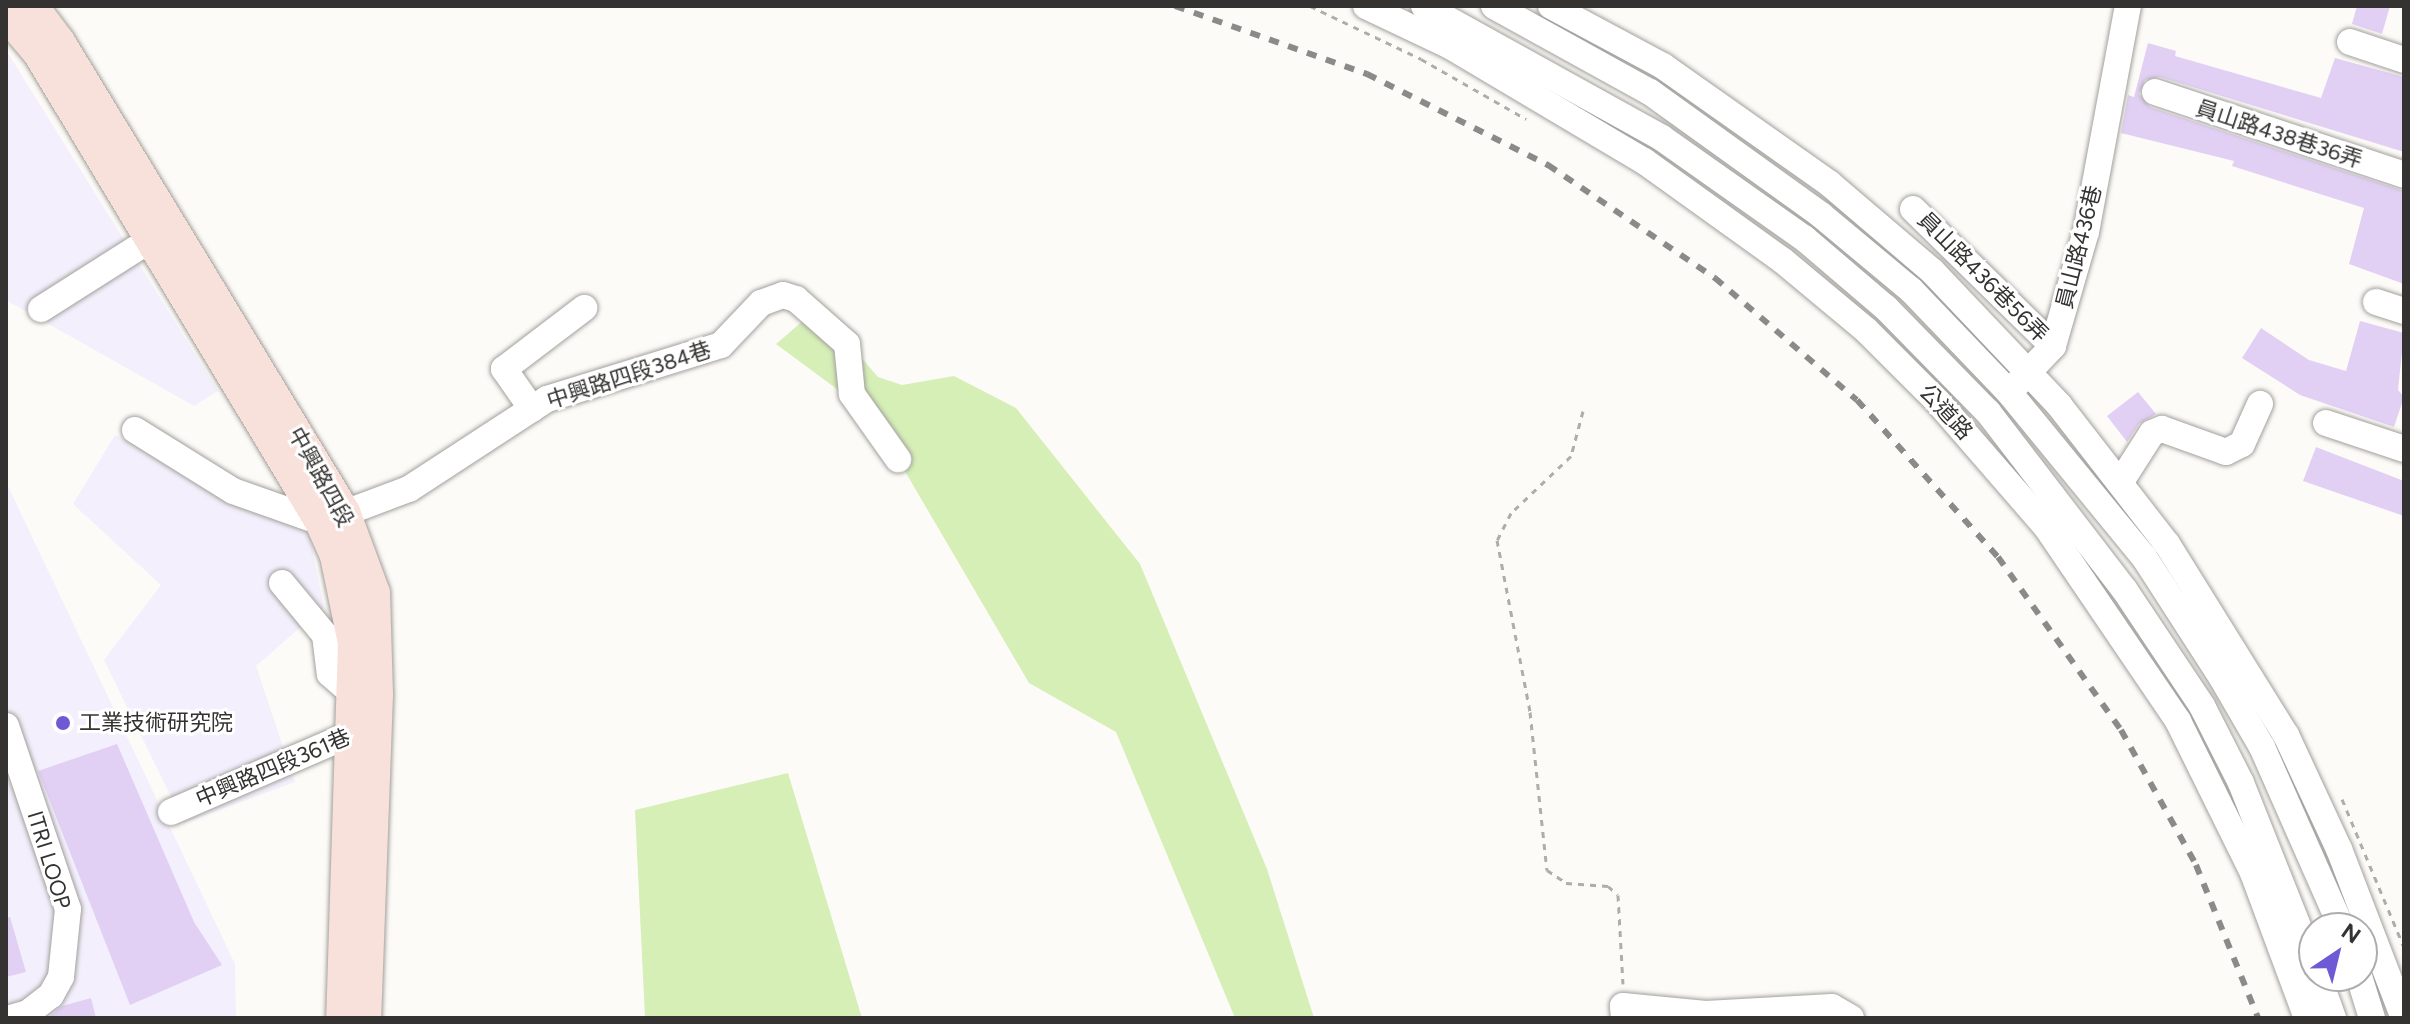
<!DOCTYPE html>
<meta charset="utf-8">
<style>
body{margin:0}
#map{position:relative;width:2410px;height:1024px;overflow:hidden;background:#fdfbf7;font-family:Figtree,"Noto Sans TC",sans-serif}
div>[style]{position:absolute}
.industrial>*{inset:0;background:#f3effc}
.green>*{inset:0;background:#d5efb7}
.building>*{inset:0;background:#e1d0f4}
.path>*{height:3px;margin-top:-1.5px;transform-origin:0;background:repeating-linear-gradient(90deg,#aeadaa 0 6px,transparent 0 12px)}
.roads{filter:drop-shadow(0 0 2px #a2a09c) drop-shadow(0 0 2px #a2a09c)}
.minor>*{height:26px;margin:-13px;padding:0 13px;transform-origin:13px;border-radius:13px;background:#fff}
.major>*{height:32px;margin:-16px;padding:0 16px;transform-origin:16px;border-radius:16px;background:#f8e0db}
.rail>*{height:6px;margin-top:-3px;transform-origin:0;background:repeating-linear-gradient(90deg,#8b8a88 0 10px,transparent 0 20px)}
.dots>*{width:22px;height:22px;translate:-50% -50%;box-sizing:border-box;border:4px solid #fff;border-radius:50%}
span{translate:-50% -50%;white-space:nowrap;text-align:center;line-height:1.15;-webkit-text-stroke:6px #fff;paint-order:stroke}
.street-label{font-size:22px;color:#343332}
.poi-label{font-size:22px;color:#343332}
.left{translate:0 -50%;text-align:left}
.frame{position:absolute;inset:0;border:8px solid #343332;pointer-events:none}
.north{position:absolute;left:2298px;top:912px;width:80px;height:80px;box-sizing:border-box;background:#fff;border:2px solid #aeadad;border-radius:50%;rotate:35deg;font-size:22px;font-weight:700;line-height:32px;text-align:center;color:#343332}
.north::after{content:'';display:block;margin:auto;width:28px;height:36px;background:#6e5ad4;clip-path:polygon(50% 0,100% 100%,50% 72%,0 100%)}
</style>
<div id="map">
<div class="industrial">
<i style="clip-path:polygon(6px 50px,218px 391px,194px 406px,6px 300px)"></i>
<i style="clip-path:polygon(115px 435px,309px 534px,324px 607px,256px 666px,295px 782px,184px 823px,104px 660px,161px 585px,73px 504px)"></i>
<i style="clip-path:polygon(6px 482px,235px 964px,236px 1018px,6px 1018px)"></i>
</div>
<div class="green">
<i style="clip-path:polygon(818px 308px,878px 377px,902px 385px,954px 376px,1016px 408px,1140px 564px,1267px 869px,1314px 1018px,1235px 1018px,1116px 732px,1029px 683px,872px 415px,776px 344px)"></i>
<i style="clip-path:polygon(788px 773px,862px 1018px,645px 1018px,635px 810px)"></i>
</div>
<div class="building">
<i style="clip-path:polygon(2357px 6px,2390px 6px,2382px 34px,2352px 24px)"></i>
<i style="clip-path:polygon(2148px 43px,2176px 51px,2175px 56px,2321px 98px,2335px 58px,2404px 77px,2404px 152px,2160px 77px,2145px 80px,2139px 94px,2150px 107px,2404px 191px,2404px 284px,2349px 264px,2364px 208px,2232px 166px,2234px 161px,2121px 133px,2128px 95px,2134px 97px)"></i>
<i style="clip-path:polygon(2360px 321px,2404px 333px,2398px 390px,2404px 397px,2394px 427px,2300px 395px,2242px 358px,2261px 328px,2309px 360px,2346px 371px)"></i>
<i style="clip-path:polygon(2138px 392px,2156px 414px,2139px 424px,2127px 442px,2107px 416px)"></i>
<i style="clip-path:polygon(2316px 447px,2404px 481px,2404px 516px,2303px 481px)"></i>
<i style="clip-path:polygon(117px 744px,194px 922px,222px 965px,130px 1005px,38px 771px)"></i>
<i style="clip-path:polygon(10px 917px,26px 972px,6px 977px,6px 918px)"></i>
<i style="clip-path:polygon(91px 998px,96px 1018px,48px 1018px,62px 1006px)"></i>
</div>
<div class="path">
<i style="left:1310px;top:6px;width:123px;rotate:25.5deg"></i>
<i style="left:1421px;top:59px;width:121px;rotate:29.7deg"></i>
<i style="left:1583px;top:411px;width:47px;rotate:104.9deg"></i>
<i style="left:1571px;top:456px;width:83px;rotate:136.5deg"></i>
<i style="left:1511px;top:513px;width:30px;rotate:117deg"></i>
<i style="left:1497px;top:540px;width:175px;rotate:79.1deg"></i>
<i style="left:1530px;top:712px;width:159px;rotate:83.9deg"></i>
<i style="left:1547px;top:870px;width:23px;rotate:34deg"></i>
<i style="left:1566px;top:883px;width:42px;rotate:4.1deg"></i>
<i style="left:1608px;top:886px;width:13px;rotate:42deg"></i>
<i style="left:1618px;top:895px;width:89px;rotate:86.8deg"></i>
<i style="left:2342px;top:799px;width:160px;rotate:67.3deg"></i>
</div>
<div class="roads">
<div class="minor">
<i style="left:1366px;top:6px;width:93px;rotate:25.5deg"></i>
<i style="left:1450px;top:46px;width:226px;rotate:30.7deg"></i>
<i style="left:1644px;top:161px;width:170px;rotate:35.7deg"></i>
<i style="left:1782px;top:260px;width:109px;rotate:39.8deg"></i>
<i style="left:1866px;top:330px;width:102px;rotate:45deg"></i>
<i style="left:1938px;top:402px;width:167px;rotate:49.1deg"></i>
<i style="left:2047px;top:528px;width:233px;rotate:55.8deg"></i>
<i style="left:2178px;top:721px;width:169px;rotate:63.7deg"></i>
<i style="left:2253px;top:873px;width:155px;rotate:69.6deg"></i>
<i style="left:1424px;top:6px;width:272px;rotate:29deg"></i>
<i style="left:1662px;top:138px;width:174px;rotate:35.2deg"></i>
<i style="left:1804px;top:238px;width:108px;rotate:40.5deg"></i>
<i style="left:1886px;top:308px;width:146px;rotate:45.6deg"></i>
<i style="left:1988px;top:412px;width:223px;rotate:52.5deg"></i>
<i style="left:2124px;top:589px;width:141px;rotate:56.3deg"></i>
<i style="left:2202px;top:706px;width:86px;rotate:63.1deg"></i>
<i style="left:2241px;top:783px;width:197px;rotate:68.3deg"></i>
<i style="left:1494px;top:6px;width:178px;rotate:28.9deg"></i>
<i style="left:1650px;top:92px;width:211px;rotate:35.7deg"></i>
<i style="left:1821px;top:215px;width:117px;rotate:39.8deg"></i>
<i style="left:1911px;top:290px;width:140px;rotate:46.2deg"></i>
<i style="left:2008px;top:391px;width:215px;rotate:50.7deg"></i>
<i style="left:2144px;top:557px;width:144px;rotate:57.2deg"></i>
<i style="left:2222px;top:678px;width:80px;rotate:59.9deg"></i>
<i style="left:2262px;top:747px;width:198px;rotate:66.2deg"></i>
<i style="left:1551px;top:6px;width:127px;rotate:28.2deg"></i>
<i style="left:1663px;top:66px;width:204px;rotate:35.2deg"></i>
<i style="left:1830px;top:184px;width:134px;rotate:40.5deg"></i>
<i style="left:1932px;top:271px;width:185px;rotate:46.5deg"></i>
<i style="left:2059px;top:405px;width:176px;rotate:52.2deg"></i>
<i style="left:2167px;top:544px;width:225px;rotate:58.1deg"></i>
<i style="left:2286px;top:735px;width:126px;rotate:65.1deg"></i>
<i style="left:2339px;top:849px;width:181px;rotate:69deg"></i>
<i style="left:2350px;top:42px;width:57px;rotate:18.4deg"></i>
<i style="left:2155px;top:92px;width:262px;rotate:18.4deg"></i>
<i style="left:1913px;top:209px;width:196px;rotate:44.4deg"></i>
<i style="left:2376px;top:302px;width:29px;rotate:18deg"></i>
<i style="left:41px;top:309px;width:149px;rotate:-32.4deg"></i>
<i style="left:2018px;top:383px;width:51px;rotate:-46.6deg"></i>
<i style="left:2053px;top:346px;width:119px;rotate:-73.9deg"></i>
<i style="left:2086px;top:232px;width:230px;rotate:-79.5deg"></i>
<i style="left:532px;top:409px;width:49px;rotate:-125deg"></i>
<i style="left:504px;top:369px;width:101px;rotate:-37.3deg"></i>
<i style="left:2326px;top:423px;width:82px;rotate:18.4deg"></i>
<i style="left:135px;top:430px;width:115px;rotate:31.9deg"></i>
<i style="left:233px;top:491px;width:93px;rotate:19.4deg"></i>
<i style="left:321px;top:522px;width:94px;rotate:-20.6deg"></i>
<i style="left:409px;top:489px;width:165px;rotate:-33.1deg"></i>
<i style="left:547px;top:399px;width:182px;rotate:-17.2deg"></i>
<i style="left:721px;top:345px;width:58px;rotate:-46.4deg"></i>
<i style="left:761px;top:303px;width:23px;rotate:-20deg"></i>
<i style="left:783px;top:295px;width:14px;rotate:17deg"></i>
<i style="left:796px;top:299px;width:68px;rotate:41.4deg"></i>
<i style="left:847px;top:344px;width:50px;rotate:84.3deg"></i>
<i style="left:852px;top:394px;width:80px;rotate:54.7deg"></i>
<i style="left:2120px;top:483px;width:59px;rotate:-57.4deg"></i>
<i style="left:2152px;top:433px;width:11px;rotate:-22deg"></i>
<i style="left:2162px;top:429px;width:68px;rotate:19.8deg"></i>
<i style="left:2226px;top:452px;width:18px;rotate:-27deg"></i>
<i style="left:2242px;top:444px;width:44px;rotate:-65.8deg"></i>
<i style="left:282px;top:583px;width:67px;rotate:50.4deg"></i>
<i style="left:325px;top:635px;width:39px;rotate:83deg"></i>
<i style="left:330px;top:674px;width:30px;rotate:41deg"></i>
<i style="left:353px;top:694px;width:12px"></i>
<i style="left:6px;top:726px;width:193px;rotate:71.3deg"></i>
<i style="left:68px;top:909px;width:68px;rotate:95.9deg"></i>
<i style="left:61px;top:977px;width:21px;rotate:119deg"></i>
<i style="left:51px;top:995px;width:29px;rotate:142deg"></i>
<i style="left:28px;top:1013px;width:19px;rotate:164deg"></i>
<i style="left:171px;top:812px;width:211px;rotate:-23.4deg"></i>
<i style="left:2318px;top:976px;width:45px;rotate:70.3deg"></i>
<i style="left:2359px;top:976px;width:44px;rotate:72.8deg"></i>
<i style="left:1624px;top:1018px;width:12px;rotate:-95deg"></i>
<i style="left:1623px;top:1006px;width:83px;rotate:5.5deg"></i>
<i style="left:1706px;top:1014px;width:126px;rotate:-3.2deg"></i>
<i style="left:1832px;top:1007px;width:22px;rotate:30deg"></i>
</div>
<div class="major">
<i style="left:32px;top:6px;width:45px;rotate:53.1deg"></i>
<i style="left:59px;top:42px;width:550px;rotate:58.77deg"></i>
<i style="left:344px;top:512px;width:86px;rotate:69.7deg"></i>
<i style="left:374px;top:593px;width:102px;rotate:88.3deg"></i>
<i style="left:377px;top:695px;width:323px;rotate:92.1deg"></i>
<i style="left:6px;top:14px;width:51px;rotate:49.8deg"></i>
<i style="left:39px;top:53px;width:547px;rotate:58.98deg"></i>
<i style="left:321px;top:522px;width:37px;rotate:66deg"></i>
<i style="left:336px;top:556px;width:89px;rotate:78.3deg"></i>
<i style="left:354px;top:643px;width:375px;rotate:91.8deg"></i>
</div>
</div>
<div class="rail">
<i style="left:1175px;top:6px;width:204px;rotate:19.5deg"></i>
<i style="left:1367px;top:74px;width:203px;rotate:26.7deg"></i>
<i style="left:1548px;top:165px;width:202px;rotate:34.1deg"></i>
<i style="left:1715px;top:278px;width:187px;rotate:40.7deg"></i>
<i style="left:1857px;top:400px;width:211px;rotate:48.1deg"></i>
<i style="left:1998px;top:557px;width:212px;rotate:54.6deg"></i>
<i style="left:2121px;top:730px;width:154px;rotate:60.9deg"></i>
<i style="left:2196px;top:865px;width:165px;rotate:67.9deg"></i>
</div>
<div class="dots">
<i style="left:63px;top:723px;background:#6e5ad4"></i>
</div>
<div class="street-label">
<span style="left:2279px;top:134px;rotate:18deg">員山路438巷36弄</span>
<span style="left:2079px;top:247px;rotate:-76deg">員山路436巷</span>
<span style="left:1983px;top:277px;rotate:45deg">員山路436巷56弄</span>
<span style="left:629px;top:375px;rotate:-18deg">中興路四段384巷</span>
<span style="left:1946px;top:412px;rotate:47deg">公道路</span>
<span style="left:321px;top:477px;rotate:61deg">中興路四段</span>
<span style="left:273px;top:768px;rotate:-23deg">中興路四段361巷</span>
<span style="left:49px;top:860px;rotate:73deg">ITRI LOOP</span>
</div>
<div class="poi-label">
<span class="left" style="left:79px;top:723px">工業技術研究院</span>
</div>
<div class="frame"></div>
<div class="north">N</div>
</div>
